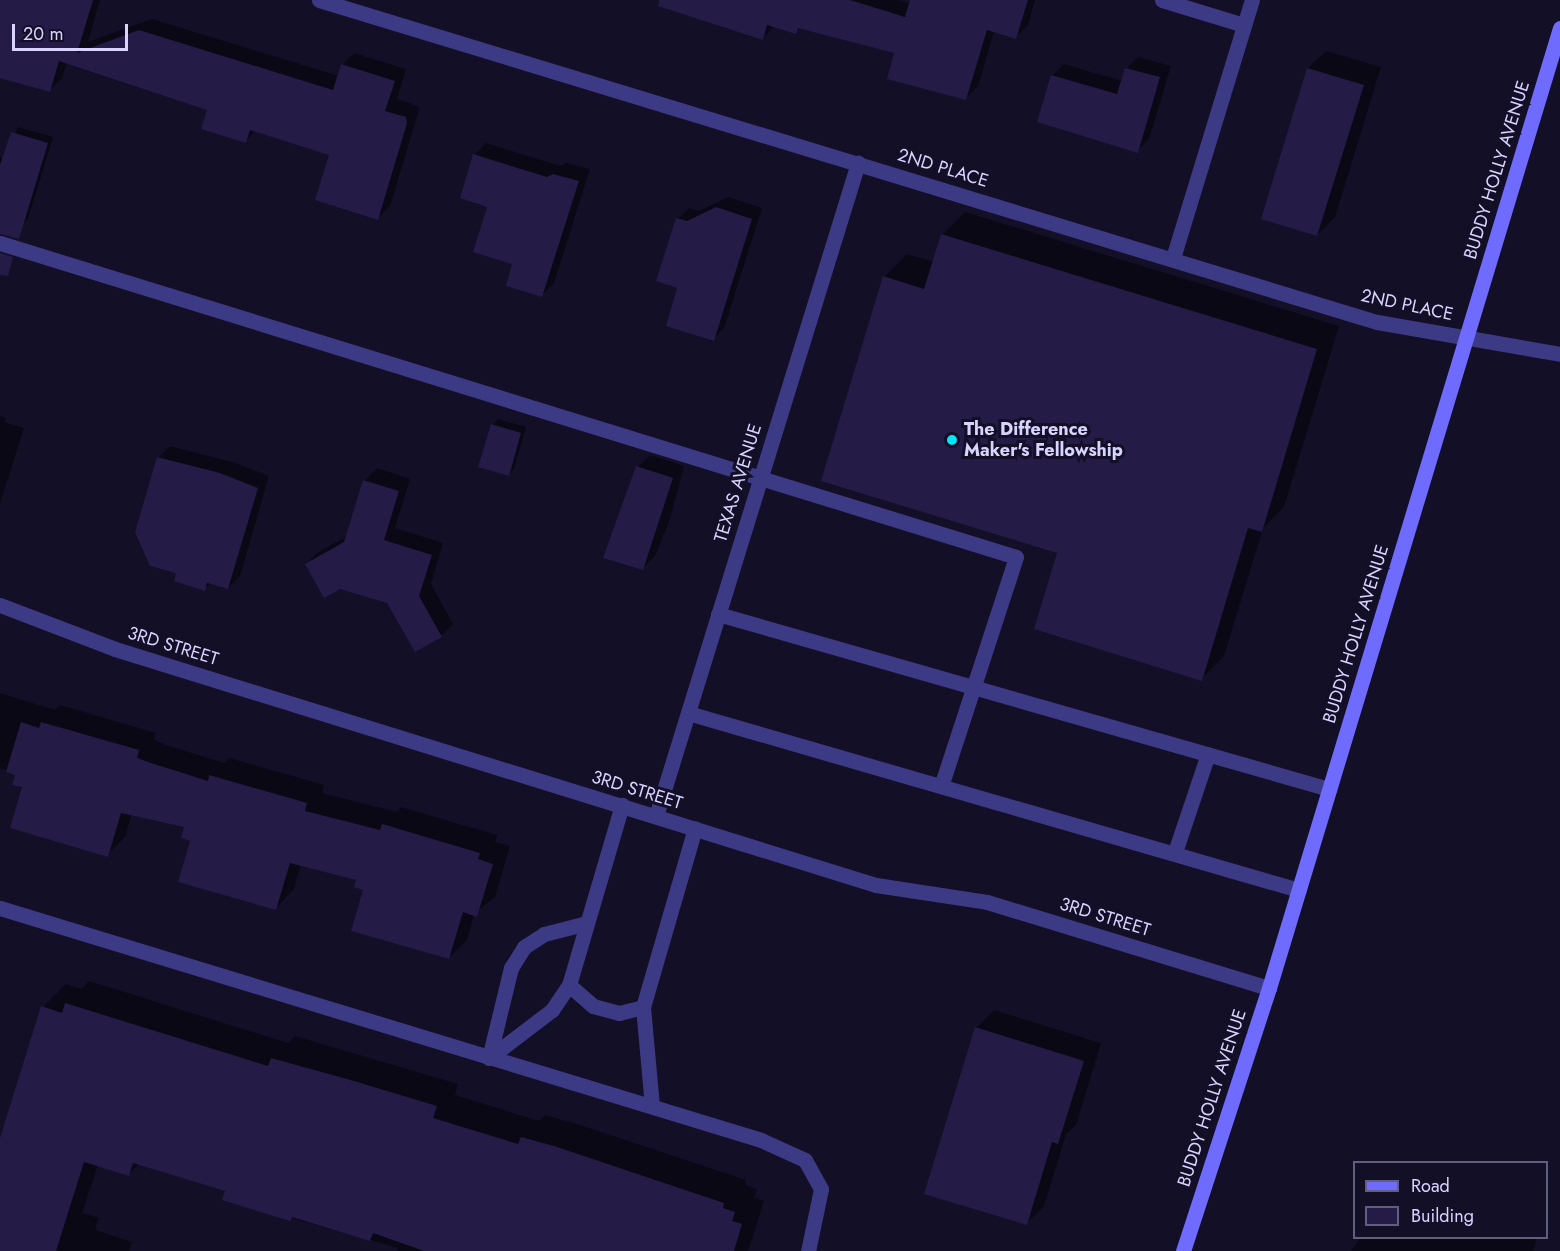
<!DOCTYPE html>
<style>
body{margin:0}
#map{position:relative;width:1560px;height:1251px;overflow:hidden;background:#130f26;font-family:Jost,sans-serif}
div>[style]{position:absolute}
.shadow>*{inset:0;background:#0007}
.building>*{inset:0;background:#241b47}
.service>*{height:15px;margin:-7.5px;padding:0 7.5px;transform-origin:7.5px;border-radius:7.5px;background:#3d3a85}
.minor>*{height:15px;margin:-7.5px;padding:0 7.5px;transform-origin:7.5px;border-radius:7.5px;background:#3d3a85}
.secondary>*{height:15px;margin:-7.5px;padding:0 7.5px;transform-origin:7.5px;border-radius:7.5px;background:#6f6bff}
.dots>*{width:16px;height:16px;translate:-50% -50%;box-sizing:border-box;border:3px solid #130f26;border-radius:50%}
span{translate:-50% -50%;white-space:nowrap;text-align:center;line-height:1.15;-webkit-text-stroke:6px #130f26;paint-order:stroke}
.street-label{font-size:18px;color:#d9d4ff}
.poi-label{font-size:18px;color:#d9d4ff;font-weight:700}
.left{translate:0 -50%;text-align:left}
.legend{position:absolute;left:1353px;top:1161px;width:195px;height:78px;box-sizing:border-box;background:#130f26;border:2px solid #625e7d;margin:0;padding:8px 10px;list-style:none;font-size:18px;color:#d9d4ff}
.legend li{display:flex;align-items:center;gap:12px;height:30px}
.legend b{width:30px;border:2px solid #625e7d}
.scale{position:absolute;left:12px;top:24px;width:116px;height:27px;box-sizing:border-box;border:3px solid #d9d4ff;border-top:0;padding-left:8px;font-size:18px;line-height:21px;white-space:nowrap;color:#d9d4ff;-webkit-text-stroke:4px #130f26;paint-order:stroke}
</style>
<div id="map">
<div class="shadow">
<i style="clip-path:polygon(0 0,100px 0,88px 42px,152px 19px,339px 76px,342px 65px,354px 53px,406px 69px,397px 99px,418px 106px,419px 110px,390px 206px,378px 218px,331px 154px,256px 130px,246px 141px,209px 109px,67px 62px,62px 78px,50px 90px,0 76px)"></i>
<i style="clip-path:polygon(665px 0,899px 0,911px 4px,912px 0,1035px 0,1028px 25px,1016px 37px,994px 31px,978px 86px,966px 98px,896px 52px,800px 27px,795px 33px,775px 26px,762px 39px)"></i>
<i style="clip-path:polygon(1326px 51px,1381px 67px,1335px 217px,1317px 235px,1308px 68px)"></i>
<i style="clip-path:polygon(1138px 57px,1171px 66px,1149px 139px,1137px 151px,1052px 76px,1064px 64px,1122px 81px,1126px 69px)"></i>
<i style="clip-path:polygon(18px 127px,53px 137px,28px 219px,22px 225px,0 218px,0 157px,4px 158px)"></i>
<i style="clip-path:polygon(486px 143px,560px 166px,566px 163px,590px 169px,554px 283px,542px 295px,514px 263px,489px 206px,474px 155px)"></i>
<i style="clip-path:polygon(728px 197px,762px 208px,724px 328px,713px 339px,679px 287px,678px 219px,689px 208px,699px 211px)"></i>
<i style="clip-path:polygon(965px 212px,1339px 326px,1284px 507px,1263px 528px,1224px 656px,1201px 679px,1059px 552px,884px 277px,907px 254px,934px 262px,942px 235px)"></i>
<i style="clip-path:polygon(0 416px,6px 418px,4px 422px,24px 428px,0 503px)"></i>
<i style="clip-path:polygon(498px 419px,526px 427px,514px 469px,509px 474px,492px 425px)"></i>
<i style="clip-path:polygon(170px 446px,232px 462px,269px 476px,240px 576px,228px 588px,211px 583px,204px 589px,178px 572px,158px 458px)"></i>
<i style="clip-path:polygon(650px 455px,684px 466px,669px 522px,655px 556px,643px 568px,638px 467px)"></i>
<i style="clip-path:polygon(377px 468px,410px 479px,395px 528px,443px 543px,431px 584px,453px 624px,441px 636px,388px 601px,306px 564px,318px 552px,348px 536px,365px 480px)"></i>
<i style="clip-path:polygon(0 693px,55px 710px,60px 705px,156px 733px,154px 740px,169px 746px,224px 763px,229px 758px,324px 785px,322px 793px,397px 812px,401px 807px,497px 835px,495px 842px,510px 846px,495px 897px,474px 914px,467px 940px,449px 958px,357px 879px,301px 865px,293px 890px,276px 908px,192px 840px,186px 826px,132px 814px,125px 837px,107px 855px,24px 786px,17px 774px,0 768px)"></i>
<i style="clip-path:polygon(89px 981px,288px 1043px,295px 1036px,458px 1084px,455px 1095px,539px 1121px,545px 1115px,577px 1124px,746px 1180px,745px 1185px,757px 1189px,754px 1198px,764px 1201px,748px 1251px,397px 1251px,398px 1248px,224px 1199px,226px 1190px,140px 1163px,129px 1174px,98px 1165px,82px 1213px,99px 1218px,95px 1230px,132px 1242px,129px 1251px,0 1251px,0 1144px,43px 1007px,66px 984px,81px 989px)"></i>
<i style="clip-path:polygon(994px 1010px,1101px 1043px,1076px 1125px,1066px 1134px,1044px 1206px,1026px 1224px,976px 1028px)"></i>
<i style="clip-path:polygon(1360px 1238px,1467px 1239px,1537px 1238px,1533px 1251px,1351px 1251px)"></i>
</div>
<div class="building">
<i style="clip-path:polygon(0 0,93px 0,77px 53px,139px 30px,333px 90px,341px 64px,395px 81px,385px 111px,406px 117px,407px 123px,378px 220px,315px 200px,329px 155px,250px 130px,246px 143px,201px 129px,207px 110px,59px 61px,50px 92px,0 78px)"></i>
<i style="clip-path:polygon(659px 0,850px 0,905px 17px,910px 0,1028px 0,1016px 39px,987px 30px,966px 100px,887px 79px,894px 53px,798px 28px,796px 34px,767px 25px,763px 40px,658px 6px)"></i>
<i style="clip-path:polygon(1125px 68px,1160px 77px,1138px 153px,1037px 122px,1051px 75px,1117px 94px)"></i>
<i style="clip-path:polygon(1307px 68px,1364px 85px,1317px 236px,1261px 219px)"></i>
<i style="clip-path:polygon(11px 132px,48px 143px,19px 239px,0 234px,0 165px)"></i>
<i style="clip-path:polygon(473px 154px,547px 177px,553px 174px,579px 181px,542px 297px,506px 286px,512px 264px,473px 252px,487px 207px,460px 198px)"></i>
<i style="clip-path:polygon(716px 207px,752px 219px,714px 341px,666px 326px,677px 288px,656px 281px,676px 218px,687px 221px)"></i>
<i style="clip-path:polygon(941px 234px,1317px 349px,1262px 532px,1248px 528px,1202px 681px,1034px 629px,1057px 553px,821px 481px,883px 276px,924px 289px)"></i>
<i style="clip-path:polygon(0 253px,13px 257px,8px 276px,0 275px)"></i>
<i style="clip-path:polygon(491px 424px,521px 433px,509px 476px,478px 467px)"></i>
<i style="clip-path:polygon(157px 457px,220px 473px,258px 488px,228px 589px,207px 583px,205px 591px,174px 581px,176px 573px,150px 566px,135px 532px)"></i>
<i style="clip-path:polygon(636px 466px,673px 478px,643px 570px,603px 558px)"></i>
<i style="clip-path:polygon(363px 480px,399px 491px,384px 540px,432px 555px,419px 596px,442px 637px,415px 652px,387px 603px,340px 589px,324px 598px,305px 564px,344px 542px)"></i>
<i style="clip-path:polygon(21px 722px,39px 728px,41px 722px,139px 750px,137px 758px,151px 763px,208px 781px,209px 775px,307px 803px,305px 811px,380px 830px,382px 824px,480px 853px,478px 859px,493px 864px,477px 917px,463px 912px,449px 959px,351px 931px,363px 890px,354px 887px,356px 880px,290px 863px,276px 910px,178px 882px,190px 841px,181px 838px,184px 827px,121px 813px,108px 857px,10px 828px,22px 787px,12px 785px,15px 775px,6px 772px)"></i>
<i style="clip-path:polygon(65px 1003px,268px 1066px,271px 1058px,347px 1079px,437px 1106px,433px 1118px,518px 1144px,521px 1137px,554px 1146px,724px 1203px,723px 1208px,735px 1212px,732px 1221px,742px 1224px,734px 1251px,424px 1251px,373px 1233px,370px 1241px,292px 1217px,290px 1221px,222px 1200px,225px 1191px,133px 1163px,129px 1176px,84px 1162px,56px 1251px,0 1251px,0 1138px,41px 1006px,62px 1013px)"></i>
<i style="clip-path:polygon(975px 1027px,1084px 1061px,1058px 1144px,1052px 1142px,1027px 1225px,924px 1194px)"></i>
</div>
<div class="service">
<i style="left:1162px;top:0;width:86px;rotate:17deg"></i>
<i style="left:0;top:243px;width:1063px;rotate:17.17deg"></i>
<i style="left:1016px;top:557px;width:239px;rotate:108.1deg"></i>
<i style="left:1173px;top:258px;width:270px;rotate:-73deg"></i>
<i style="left:718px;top:614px;width:636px;rotate:15.98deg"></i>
<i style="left:688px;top:713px;width:636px;rotate:16.16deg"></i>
<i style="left:1175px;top:852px;width:103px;rotate:-71.4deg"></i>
<i style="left:0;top:908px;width:796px;rotate:16.95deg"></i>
<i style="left:761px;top:1140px;width:48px;rotate:24.4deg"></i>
<i style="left:805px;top:1160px;width:33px;rotate:61deg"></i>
<i style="left:821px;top:1189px;width:63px;rotate:101.8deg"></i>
<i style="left:569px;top:985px;width:32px;rotate:41deg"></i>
<i style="left:593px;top:1006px;width:27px;rotate:15deg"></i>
<i style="left:619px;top:1013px;width:25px;rotate:-14deg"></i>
<i style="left:489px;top:1058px;width:79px;rotate:-37.3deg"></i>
<i style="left:552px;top:1010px;width:30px;rotate:-56deg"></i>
<i style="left:569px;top:985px;width:188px;rotate:-73.6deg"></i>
<i style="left:489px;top:1058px;width:93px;rotate:-76.3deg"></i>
<i style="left:511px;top:968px;width:25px;rotate:-58deg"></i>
<i style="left:524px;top:947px;width:24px;rotate:-33deg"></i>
<i style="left:544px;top:934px;width:44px;rotate:-14.3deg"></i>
<i style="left:652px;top:1106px;width:99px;rotate:-95.2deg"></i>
<i style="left:643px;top:1007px;width:186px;rotate:-73.8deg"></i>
</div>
<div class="minor">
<i style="left:319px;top:0;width:1106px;rotate:16.93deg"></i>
<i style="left:1377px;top:322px;width:186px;rotate:9.9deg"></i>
<i style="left:0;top:605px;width:123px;rotate:20.9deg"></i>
<i style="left:115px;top:649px;width:797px;rotate:17.23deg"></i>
<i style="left:876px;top:885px;width:112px;rotate:8.7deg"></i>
<i style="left:987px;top:902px;width:295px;rotate:17deg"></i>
<i style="left:656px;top:816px;width:684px;rotate:-72.81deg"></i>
</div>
<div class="secondary">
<i style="left:1183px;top:1251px;width:277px;rotate:-71.9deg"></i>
<i style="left:1269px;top:988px;width:1003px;rotate:-73.14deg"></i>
</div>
<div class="dots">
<i style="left:952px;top:440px;background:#00e5ff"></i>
</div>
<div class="street-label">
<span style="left:943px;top:168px;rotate:17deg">2ND PLACE</span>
<span style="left:1497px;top:170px;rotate:-73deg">BUDDY HOLLY AVENUE</span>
<span style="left:1407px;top:305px;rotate:12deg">2ND PLACE</span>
<span style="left:738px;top:483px;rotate:-73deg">TEXAS AVENUE</span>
<span style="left:1356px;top:634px;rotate:-73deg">BUDDY HOLLY AVENUE</span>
<span style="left:173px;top:646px;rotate:17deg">3RD STREET</span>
<span style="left:637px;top:790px;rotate:17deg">3RD STREET</span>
<span style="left:1105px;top:917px;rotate:17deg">3RD STREET</span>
<span style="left:1212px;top:1098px;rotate:-72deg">BUDDY HOLLY AVENUE</span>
</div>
<div class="poi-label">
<span class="left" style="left:964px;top:440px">The Difference<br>Maker's Fellowship</span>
</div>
<ul class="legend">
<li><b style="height:8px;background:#6f6bff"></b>Road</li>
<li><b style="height:16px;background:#241b47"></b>Building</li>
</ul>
<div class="scale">20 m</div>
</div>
